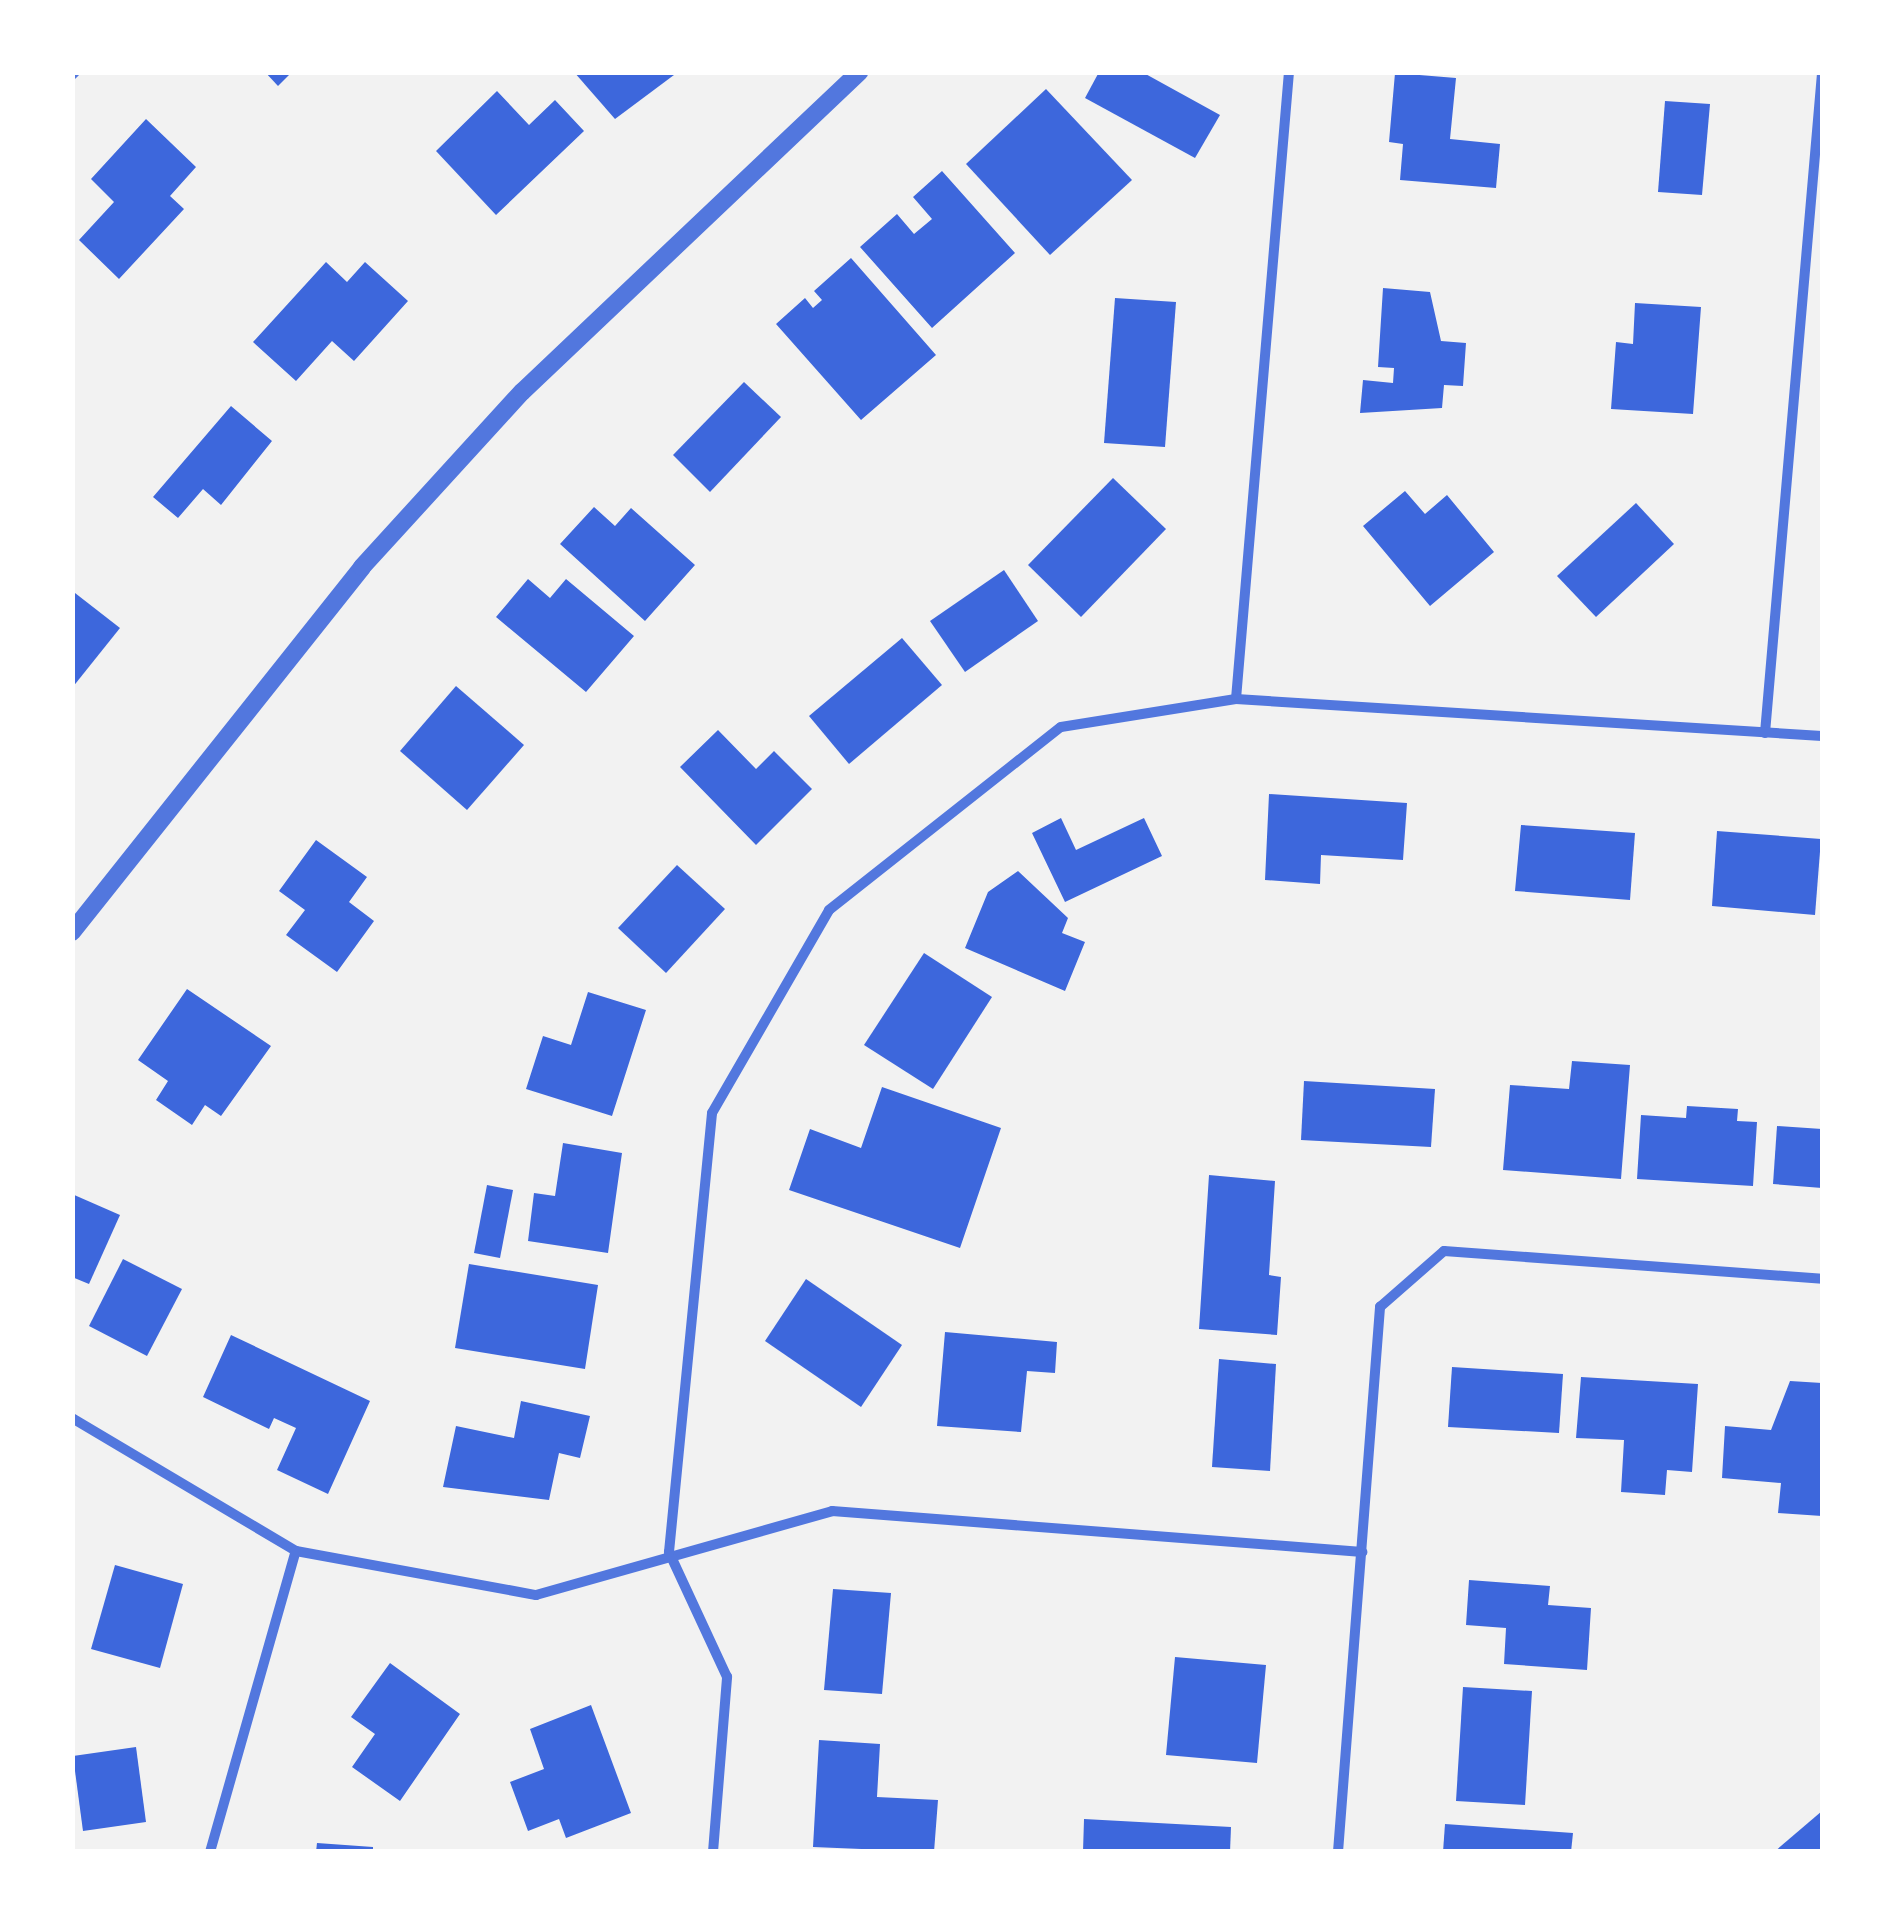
<!DOCTYPE html>
<style>
body{margin:0}
#map{position:relative;width:1895px;height:1924px;overflow:hidden;background:#f2f2f2;font-family:Signika,sans-serif}
div>[style]{position:absolute}
.building>*{inset:0;background:#3d67dc}
.minor>*{height:10px;margin:-5px;padding:0 5px;transform-origin:5px;border-radius:5px;background:#5277de}
.tertiary>*{height:18px;margin:-9px;padding:0 9px;transform-origin:9px;border-radius:9px;background:#5277de}
span{translate:-50% -50%;white-space:nowrap;text-align:center;line-height:1.15;-webkit-text-stroke:8px #fff;paint-order:stroke}
.frame{position:absolute;inset:0;border:75px solid #fff;pointer-events:none}
</style>
<div id="map">
<div class="building">
<i style="clip-path:polygon(265px 72px,292px 72px,278px 86px)"></i>
<i style="clip-path:polygon(574px 72px,678px 72px,615px 119px)"></i>
<i style="clip-path:polygon(1099px 72px,1142px 72px,1220px 115px,1195px 158px,1085px 98px)"></i>
<i style="clip-path:polygon(1395px 73px,1456px 78px,1450px 139px,1500px 144px,1496px 188px,1400px 180px,1403px 144px,1389px 142px)"></i>
<i style="clip-path:polygon(1046px 89px,1132px 180px,1050px 255px,966px 164px)"></i>
<i style="clip-path:polygon(497px 91px,529px 125px,555px 100px,584px 131px,496px 215px,436px 151px)"></i>
<i style="clip-path:polygon(1665px 101px,1710px 104px,1702px 195px,1658px 192px)"></i>
<i style="clip-path:polygon(146px 119px,196px 167px,170px 196px,184px 209px,119px 279px,79px 240px,114px 202px,91px 179px)"></i>
<i style="clip-path:polygon(942px 171px,1015px 253px,932px 328px,860px 247px,897px 214px,914px 234px,932px 219px,913px 197px)"></i>
<i style="clip-path:polygon(851px 258px,936px 355px,861px 420px,776px 324px,805px 298px,813px 308px,822px 300px,814px 291px)"></i>
<i style="clip-path:polygon(326px 262px,347px 282px,365px 262px,408px 301px,354px 361px,332px 341px,296px 381px,253px 342px)"></i>
<i style="clip-path:polygon(1383px 288px,1430px 292px,1441px 341px,1466px 343px,1463px 386px,1444px 385px,1442px 408px,1360px 413px,1363px 380px,1393px 383px,1394px 368px,1378px 367px)"></i>
<i style="clip-path:polygon(1115px 298px,1176px 302px,1165px 447px,1104px 443px)"></i>
<i style="clip-path:polygon(1635px 303px,1701px 307px,1693px 414px,1611px 409px,1616px 342px,1633px 344px)"></i>
<i style="clip-path:polygon(744px 382px,781px 417px,710px 492px,673px 455px)"></i>
<i style="clip-path:polygon(231px 406px,272px 441px,221px 505px,203px 489px,178px 518px,153px 497px)"></i>
<i style="clip-path:polygon(1113px 478px,1166px 529px,1081px 617px,1028px 565px)"></i>
<i style="clip-path:polygon(1405px 491px,1425px 514px,1447px 495px,1494px 552px,1430px 606px,1363px 526px)"></i>
<i style="clip-path:polygon(1636px 503px,1674px 544px,1596px 617px,1557px 576px)"></i>
<i style="clip-path:polygon(594px 507px,615px 526px,631px 508px,695px 565px,645px 621px,560px 544px)"></i>
<i style="clip-path:polygon(1004px 570px,1038px 621px,965px 672px,930px 621px)"></i>
<i style="clip-path:polygon(528px 579px,550px 598px,566px 579px,634px 636px,586px 692px,496px 617px)"></i>
<i style="clip-path:polygon(75px 593px,120px 628px,72px 688px,72px 595px)"></i>
<i style="clip-path:polygon(902px 638px,942px 685px,849px 764px,809px 716px)"></i>
<i style="clip-path:polygon(456px 686px,524px 745px,467px 810px,400px 751px)"></i>
<i style="clip-path:polygon(718px 730px,756px 769px,774px 751px,812px 789px,756px 845px,680px 767px)"></i>
<i style="clip-path:polygon(1269px 794px,1407px 803px,1403px 860px,1321px 855px,1320px 884px,1265px 880px)"></i>
<i style="clip-path:polygon(1061px 818px,1076px 850px,1144px 818px,1162px 856px,1065px 902px,1032px 833px)"></i>
<i style="clip-path:polygon(1521px 825px,1635px 833px,1630px 900px,1515px 891px)"></i>
<i style="clip-path:polygon(1717px 831px,1821px 839px,1815px 915px,1712px 906px)"></i>
<i style="clip-path:polygon(316px 840px,367px 877px,349px 902px,374px 921px,337px 972px,286px 935px,305px 910px,279px 891px)"></i>
<i style="clip-path:polygon(677px 865px,725px 909px,666px 973px,618px 928px)"></i>
<i style="clip-path:polygon(1018px 871px,1068px 918px,1062px 933px,1085px 942px,1065px 991px,965px 948px,988px 892px)"></i>
<i style="clip-path:polygon(924px 953px,992px 997px,933px 1089px,864px 1045px)"></i>
<i style="clip-path:polygon(187px 989px,271px 1046px,221px 1116px,205px 1105px,192px 1125px,156px 1100px,168px 1081px,138px 1060px)"></i>
<i style="clip-path:polygon(588px 992px,646px 1010px,612px 1116px,526px 1089px,543px 1036px,571px 1045px)"></i>
<i style="clip-path:polygon(1572px 1061px,1630px 1065px,1621px 1179px,1503px 1170px,1510px 1085px,1569px 1089px)"></i>
<i style="clip-path:polygon(1304px 1081px,1435px 1089px,1431px 1147px,1301px 1140px)"></i>
<i style="clip-path:polygon(882px 1087px,1001px 1128px,960px 1248px,789px 1190px,810px 1129px,861px 1148px)"></i>
<i style="clip-path:polygon(1687px 1106px,1738px 1109px,1737px 1121px,1757px 1122px,1753px 1186px,1637px 1179px,1641px 1115px,1686px 1118px)"></i>
<i style="clip-path:polygon(1777px 1126px,1822px 1129px,1822px 1188px,1773px 1184px)"></i>
<i style="clip-path:polygon(563px 1143px,622px 1153px,608px 1253px,528px 1241px,534px 1193px,555px 1196px)"></i>
<i style="clip-path:polygon(1209px 1175px,1275px 1181px,1269px 1275px,1281px 1277px,1277px 1335px,1199px 1329px)"></i>
<i style="clip-path:polygon(487px 1185px,513px 1190px,500px 1258px,474px 1253px)"></i>
<i style="clip-path:polygon(72px 1194px,120px 1215px,89px 1284px,72px 1277px)"></i>
<i style="clip-path:polygon(123px 1259px,182px 1289px,147px 1356px,89px 1326px)"></i>
<i style="clip-path:polygon(469px 1264px,598px 1285px,585px 1369px,455px 1348px)"></i>
<i style="clip-path:polygon(806px 1279px,902px 1345px,861px 1407px,765px 1341px)"></i>
<i style="clip-path:polygon(945px 1332px,1057px 1342px,1055px 1373px,1027px 1371px,1021px 1432px,937px 1426px)"></i>
<i style="clip-path:polygon(231px 1335px,370px 1401px,328px 1494px,277px 1470px,296px 1428px,274px 1418px,269px 1429px,203px 1397px)"></i>
<i style="clip-path:polygon(1219px 1359px,1276px 1364px,1270px 1471px,1212px 1467px)"></i>
<i style="clip-path:polygon(1452px 1367px,1563px 1374px,1559px 1433px,1448px 1427px)"></i>
<i style="clip-path:polygon(1581px 1377px,1698px 1384px,1692px 1472px,1667px 1470px,1665px 1495px,1621px 1492px,1624px 1440px,1576px 1438px)"></i>
<i style="clip-path:polygon(1790px 1381px,1822px 1383px,1822px 1516px,1778px 1513px,1781px 1483px,1722px 1478px,1725px 1426px,1771px 1430px)"></i>
<i style="clip-path:polygon(521px 1401px,590px 1416px,580px 1458px,559px 1453px,549px 1500px,443px 1487px,456px 1426px,514px 1438px)"></i>
<i style="clip-path:polygon(115px 1565px,183px 1584px,160px 1668px,91px 1649px)"></i>
<i style="clip-path:polygon(1469px 1580px,1550px 1586px,1548px 1605px,1591px 1608px,1587px 1670px,1504px 1664px,1506px 1628px,1466px 1625px)"></i>
<i style="clip-path:polygon(833px 1589px,891px 1593px,882px 1694px,824px 1690px)"></i>
<i style="clip-path:polygon(1175px 1657px,1266px 1665px,1257px 1763px,1166px 1755px)"></i>
<i style="clip-path:polygon(390px 1663px,460px 1714px,400px 1801px,352px 1767px,375px 1734px,351px 1717px)"></i>
<i style="clip-path:polygon(1463px 1687px,1532px 1691px,1525px 1805px,1456px 1801px)"></i>
<i style="clip-path:polygon(591px 1705px,631px 1813px,566px 1838px,559px 1819px,528px 1831px,510px 1782px,544px 1769px,530px 1729px)"></i>
<i style="clip-path:polygon(819px 1740px,880px 1744px,877px 1797px,938px 1800px,934px 1852px,813px 1847px)"></i>
<i style="clip-path:polygon(136px 1747px,146px 1822px,83px 1831px,73px 1756px)"></i>
<i style="clip-path:polygon(1822px 1811px,1822px 1852px,1774px 1852px)"></i>
<i style="clip-path:polygon(1084px 1819px,1231px 1827px,1230px 1852px,1083px 1852px)"></i>
<i style="clip-path:polygon(1445px 1824px,1573px 1833px,1571px 1852px,1443px 1852px)"></i>
<i style="clip-path:polygon(317px 1843px,373px 1847px,373px 1852px,316px 1852px)"></i>
</div>
<div class="minor">
<i style="left:72px;top:75px;width:4px;rotate:-45deg"></i>
<i style="left:1236px;top:699px;width:629px;rotate:-85.17deg"></i>
<i style="left:1765px;top:733px;width:662px;rotate:-85.06deg"></i>
<i style="left:72px;top:1418px;width:261px;rotate:30.7deg"></i>
<i style="left:296px;top:1551px;width:244px;rotate:10.4deg"></i>
<i style="left:536px;top:1595px;width:308px;rotate:-15.8deg"></i>
<i style="left:832px;top:1511px;width:532px;rotate:4.42deg"></i>
<i style="left:210px;top:1852px;width:313px;rotate:-74.1deg"></i>
<i style="left:713px;top:1852px;width:176px;rotate:-85.4deg"></i>
<i style="left:727px;top:1677px;width:138px;rotate:-114.9deg"></i>
<i style="left:669px;top:1552px;width:441px;rotate:-84.4deg"></i>
<i style="left:712px;top:1113px;width:234px;rotate:-60deg"></i>
<i style="left:829px;top:910px;width:295px;rotate:-38.3deg"></i>
<i style="left:1061px;top:727px;width:177px;rotate:-9.1deg"></i>
<i style="left:1236px;top:699px;width:587px;rotate:3.61deg"></i>
<i style="left:1338px;top:1852px;width:547px;rotate:-85.59deg"></i>
<i style="left:1380px;top:1307px;width:85px;rotate:-41.2deg"></i>
<i style="left:1444px;top:1251px;width:379px;rotate:4.2deg"></i>
</div>
<div class="tertiary">
<i style="left:72px;top:932px;width:466px;rotate:-51.5deg"></i>
<i style="left:362px;top:567px;width:237px;rotate:-47.6deg"></i>
<i style="left:522px;top:392px;width:465px;rotate:-43.5deg"></i>
</div>
<div class="frame"></div>
</div>
